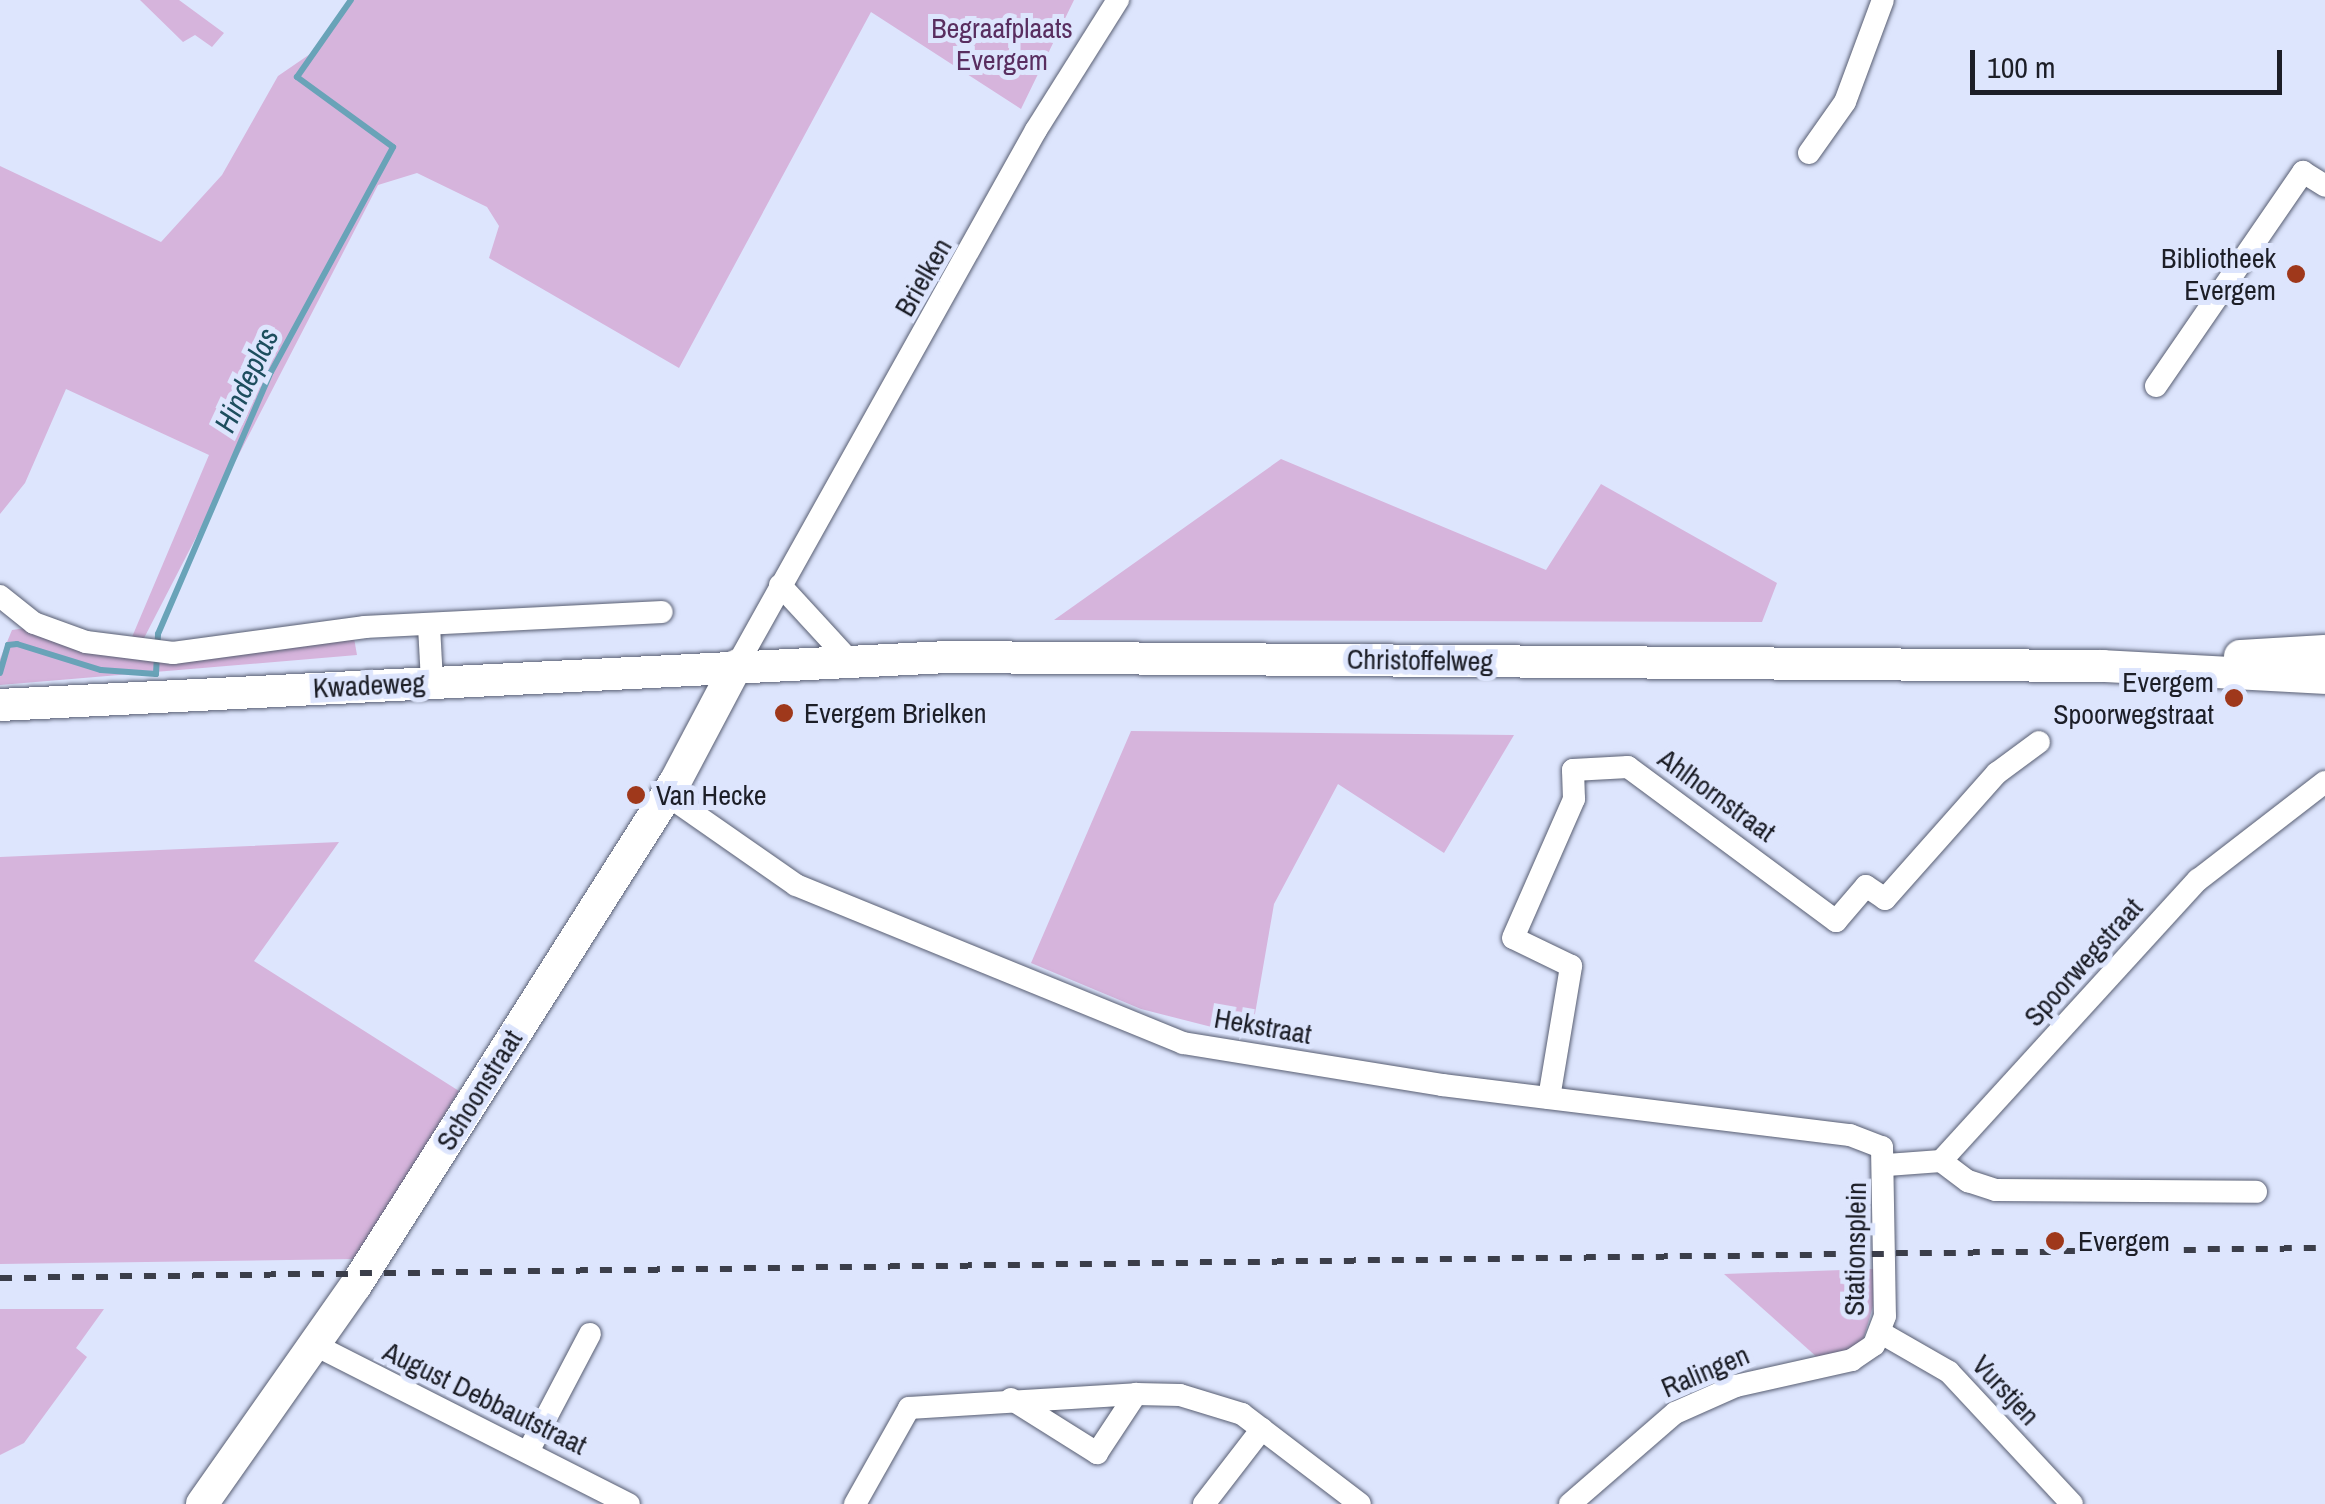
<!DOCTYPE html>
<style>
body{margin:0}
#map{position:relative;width:2325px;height:1504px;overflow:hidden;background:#dde5fd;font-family:"Archivo Narrow",sans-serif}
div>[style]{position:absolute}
.green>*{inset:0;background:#d6b4dc}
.stream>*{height:6px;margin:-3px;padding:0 3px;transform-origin:3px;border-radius:3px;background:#69a3b8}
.roads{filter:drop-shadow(0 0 2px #585e72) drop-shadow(0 0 2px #585e72)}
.street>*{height:22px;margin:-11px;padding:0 11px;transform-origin:11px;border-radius:11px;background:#fff}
.secondary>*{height:32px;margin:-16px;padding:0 16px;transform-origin:16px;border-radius:16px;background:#fff}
.rail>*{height:6px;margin-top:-3px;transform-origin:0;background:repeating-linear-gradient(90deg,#3b3e4a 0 12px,transparent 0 24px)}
.dots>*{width:28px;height:28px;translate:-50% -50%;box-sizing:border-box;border:5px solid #dde5fd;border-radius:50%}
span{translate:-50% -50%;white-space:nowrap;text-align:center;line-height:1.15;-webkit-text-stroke:10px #dde5fd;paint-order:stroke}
.park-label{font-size:28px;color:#592e60}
.poi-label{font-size:28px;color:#1c1e27}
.right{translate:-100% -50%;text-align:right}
.left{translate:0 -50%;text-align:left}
.street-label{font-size:28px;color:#1c1e27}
.water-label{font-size:30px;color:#1d4e5e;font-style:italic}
.scale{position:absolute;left:1970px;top:50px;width:312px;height:45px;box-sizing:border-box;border:5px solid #1c1e27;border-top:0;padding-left:12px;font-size:30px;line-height:35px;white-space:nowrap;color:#1c1e27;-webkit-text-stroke:8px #dde5fd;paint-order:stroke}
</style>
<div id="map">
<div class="green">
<i style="clip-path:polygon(140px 0,179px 0,224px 33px,212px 47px,195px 35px,183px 42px)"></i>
<i style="clip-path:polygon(348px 0,1074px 0,1021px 109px,871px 12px,679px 368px,489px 258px,499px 226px,487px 207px,417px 173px,378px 185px,142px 642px,132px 637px,209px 455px,66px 389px,25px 483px,0 514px,0 166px,161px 242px,222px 175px,278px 76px,313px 52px)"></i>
<i style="clip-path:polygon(1281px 459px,1546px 570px,1601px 484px,1777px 583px,1762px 622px,1054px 620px)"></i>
<i style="clip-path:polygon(32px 627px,146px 661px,354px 638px,357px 655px,0 685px,0 659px,12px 630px)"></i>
<i style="clip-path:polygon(1131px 731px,1514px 735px,1444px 853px,1338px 784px,1274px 904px,1251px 1037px,1141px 1009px,1031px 963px)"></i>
<i style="clip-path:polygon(339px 842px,254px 961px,459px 1091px,356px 1259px,0 1264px,0 857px)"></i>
<i style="clip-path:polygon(1873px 1269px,1873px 1306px,1861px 1347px,1819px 1359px,1724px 1274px)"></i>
<i style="clip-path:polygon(0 1309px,104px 1309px,76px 1348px,87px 1357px,24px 1443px,0 1455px)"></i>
</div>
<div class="stream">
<i style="left:0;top:673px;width:29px;rotate:-74deg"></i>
<i style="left:8px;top:645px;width:9px;rotate:-6deg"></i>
<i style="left:17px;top:644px;width:88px;rotate:17.2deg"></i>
<i style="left:101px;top:670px;width:55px;rotate:4.2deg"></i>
<i style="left:156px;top:674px;width:40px;rotate:-87.1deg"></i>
<i style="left:158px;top:634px;width:285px;rotate:-66.7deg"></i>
<i style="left:271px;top:372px;width:256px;rotate:-61.5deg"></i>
<i style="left:393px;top:147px;width:119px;rotate:-143.9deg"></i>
<i style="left:297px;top:77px;width:94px;rotate:-55deg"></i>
</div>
<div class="roads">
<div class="street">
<i style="left:1809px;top:153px;width:62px;rotate:-54.8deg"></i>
<i style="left:1845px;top:102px;width:109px;rotate:-69.6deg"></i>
<i style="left:2156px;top:386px;width:260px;rotate:-55.5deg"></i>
<i style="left:2303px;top:172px;width:26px;rotate:32deg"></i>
<i style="left:780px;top:585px;width:102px;rotate:47.4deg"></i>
<i style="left:0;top:596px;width:43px;rotate:38.5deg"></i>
<i style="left:34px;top:623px;width:55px;rotate:20.1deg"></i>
<i style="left:86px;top:642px;width:88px;rotate:7.2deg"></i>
<i style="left:173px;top:653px;width:194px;rotate:-7.7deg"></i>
<i style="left:365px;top:627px;width:297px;rotate:-2.9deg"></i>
<i style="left:429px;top:626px;width:56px;rotate:86.9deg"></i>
<i style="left:737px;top:665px;width:613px;rotate:-60.8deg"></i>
<i style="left:1036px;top:130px;width:154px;rotate:-57.8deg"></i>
<i style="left:667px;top:795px;width:157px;rotate:34.9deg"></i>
<i style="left:796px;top:885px;width:418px;rotate:22.2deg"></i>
<i style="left:1183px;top:1043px;width:262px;rotate:9.2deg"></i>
<i style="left:1442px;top:1085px;width:411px;rotate:7deg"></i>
<i style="left:1850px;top:1135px;width:34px;rotate:21deg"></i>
<i style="left:1882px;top:1147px;width:169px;rotate:89deg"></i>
<i style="left:1885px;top:1316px;width:31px;rotate:111deg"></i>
<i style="left:1874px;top:1345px;width:27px;rotate:146deg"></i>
<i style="left:1852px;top:1360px;width:119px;rotate:167.4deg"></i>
<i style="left:1736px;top:1386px;width:67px;rotate:156.1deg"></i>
<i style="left:1675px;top:1413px;width:139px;rotate:139.1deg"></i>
<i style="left:1549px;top:1098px;width:134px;rotate:-80.5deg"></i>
<i style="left:1571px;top:966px;width:64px;rotate:-154.2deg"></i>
<i style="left:1513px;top:938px;width:152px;rotate:-66.3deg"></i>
<i style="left:1574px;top:799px;width:29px;rotate:-92deg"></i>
<i style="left:1573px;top:770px;width:55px;rotate:-3.1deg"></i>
<i style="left:1628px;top:767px;width:259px;rotate:36.5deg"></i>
<i style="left:1836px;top:921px;width:46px;rotate:-49.4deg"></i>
<i style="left:1866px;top:886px;width:23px;rotate:34deg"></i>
<i style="left:1885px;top:899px;width:169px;rotate:-48.4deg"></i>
<i style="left:1997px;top:773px;width:52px;rotate:-36.4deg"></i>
<i style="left:1941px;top:1161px;width:34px;rotate:37deg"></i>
<i style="left:1968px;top:1181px;width:29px;rotate:18deg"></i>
<i style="left:1996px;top:1190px;width:260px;rotate:0.4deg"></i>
<i style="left:1887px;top:1165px;width:54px;rotate:-4.2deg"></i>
<i style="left:1941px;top:1161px;width:381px;rotate:-47.6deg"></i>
<i style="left:2198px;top:880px;width:160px;rotate:-37.7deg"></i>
<i style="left:1883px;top:1334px;width:76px;rotate:29.9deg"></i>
<i style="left:1949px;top:1372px;width:180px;rotate:47deg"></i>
<i style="left:315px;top:1345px;width:352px;rotate:26.9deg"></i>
<i style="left:1011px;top:1399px;width:102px;rotate:32.1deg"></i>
<i style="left:1097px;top:1453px;width:71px;rotate:-56.5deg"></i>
<i style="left:529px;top:1450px;width:131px;rotate:-62.3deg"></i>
<i style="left:855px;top:1504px;width:110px;rotate:-60.6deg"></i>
<i style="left:909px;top:1408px;width:227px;rotate:-3.5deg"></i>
<i style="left:1136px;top:1394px;width:44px;rotate:1.3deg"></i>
<i style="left:1180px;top:1395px;width:65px;rotate:17deg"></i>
<i style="left:1242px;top:1414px;width:148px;rotate:37.3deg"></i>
<i style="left:1204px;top:1504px;width:95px;rotate:-52.3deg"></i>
</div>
<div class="secondary">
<i style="left:2240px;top:656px;width:85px;rotate:-3.4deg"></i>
<i style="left:0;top:705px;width:947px;rotate:-2.9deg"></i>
<i style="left:946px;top:657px;width:1157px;rotate:0.45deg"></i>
<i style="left:2103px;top:666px;width:222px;rotate:3.1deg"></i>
<i style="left:202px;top:1504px;width:268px;rotate:-54.9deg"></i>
<i style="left:356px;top:1285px;width:596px;rotate:-57.62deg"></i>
<i style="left:675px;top:782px;width:132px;rotate:-62.1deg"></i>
</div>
</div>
<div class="rail">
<i style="left:0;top:1278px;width:2325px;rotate:-0.74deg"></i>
</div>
<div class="dots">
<i style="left:2296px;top:274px;background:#9f381b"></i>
<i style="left:2234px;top:698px;background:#9f381b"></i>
<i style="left:784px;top:713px;background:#9f381b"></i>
<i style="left:636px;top:795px;background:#9f381b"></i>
<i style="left:2055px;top:1241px;background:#9f381b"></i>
</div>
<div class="park-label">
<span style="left:1002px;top:44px">Begraafplaats<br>Evergem</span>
</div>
<div class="poi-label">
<span class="right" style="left:2276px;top:274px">Bibliotheek<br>Evergem</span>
<span class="right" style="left:2214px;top:698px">Evergem<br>Spoorwegstraat</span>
<span class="left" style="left:804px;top:713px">Evergem Brielken</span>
<span class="left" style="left:656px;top:795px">Van Hecke</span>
<span class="left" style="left:2078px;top:1241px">Evergem</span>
</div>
<div class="street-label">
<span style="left:923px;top:277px;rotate:-60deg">Brielken</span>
<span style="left:1420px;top:660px;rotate:1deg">Christoffelweg</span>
<span style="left:369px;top:685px;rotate:-3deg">Kwadeweg</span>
<span style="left:1717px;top:795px;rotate:36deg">Ahlhornstraat</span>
<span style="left:2083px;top:962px;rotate:-48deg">Spoorwegstraat</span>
<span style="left:1263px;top:1026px;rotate:10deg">Hekstraat</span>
<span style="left:479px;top:1090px;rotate:-58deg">Schoonstraat</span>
<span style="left:1855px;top:1249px;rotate:-89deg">Stationsplein</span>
<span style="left:1705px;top:1371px;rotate:-23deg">Ralingen</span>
<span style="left:2006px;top:1390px;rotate:47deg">Vurstjen</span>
<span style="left:485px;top:1398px;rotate:26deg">August Debbautstraat</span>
</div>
<div class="water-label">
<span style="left:246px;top:380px;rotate:-65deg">Hindeplas</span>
</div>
<div class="scale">100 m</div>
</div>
